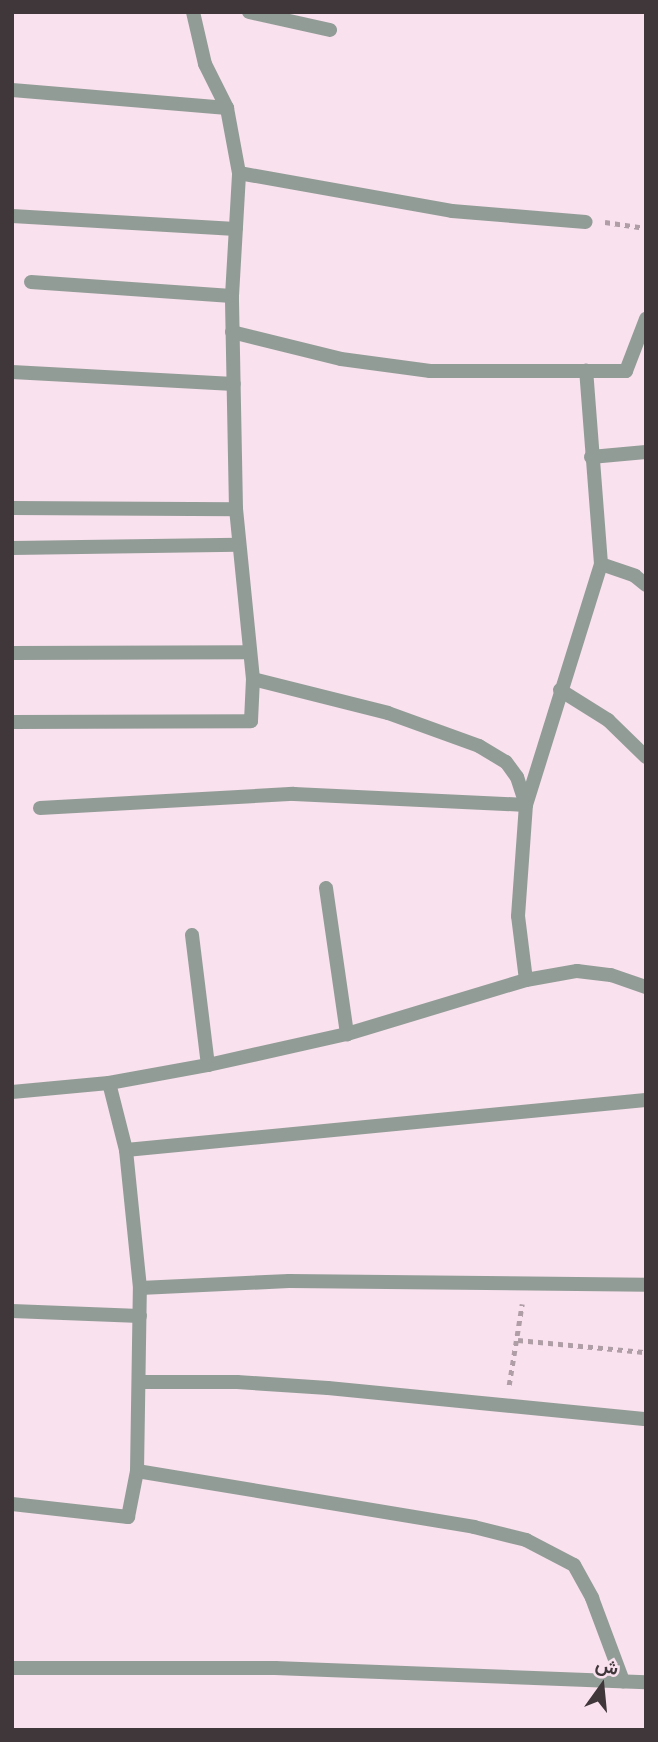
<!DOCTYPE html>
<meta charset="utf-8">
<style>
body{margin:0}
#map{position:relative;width:658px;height:1742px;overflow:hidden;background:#f9e1ed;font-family:Commissioner,Vazirmatn,sans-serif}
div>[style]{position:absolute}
.path>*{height:4.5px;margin-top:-2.25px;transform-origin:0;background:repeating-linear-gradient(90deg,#b09ea7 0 5px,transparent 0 10px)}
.street>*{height:14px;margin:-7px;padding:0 7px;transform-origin:7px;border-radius:7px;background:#929c97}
span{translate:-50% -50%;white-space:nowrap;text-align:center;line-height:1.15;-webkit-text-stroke:6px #f9e1ed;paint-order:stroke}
.frame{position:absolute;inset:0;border:14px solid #40373b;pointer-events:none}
.north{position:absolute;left:567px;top:1651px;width:70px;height:70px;-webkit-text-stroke:5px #f9e1ed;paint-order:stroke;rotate:15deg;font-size:19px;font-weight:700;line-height:28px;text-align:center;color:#40373b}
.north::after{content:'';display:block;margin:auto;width:24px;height:32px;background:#40373b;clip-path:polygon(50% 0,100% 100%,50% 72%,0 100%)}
</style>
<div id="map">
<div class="path">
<i style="left:605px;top:222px;width:41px;rotate:8.3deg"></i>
<i style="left:518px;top:1340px;width:129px;rotate:5.4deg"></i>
<i style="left:509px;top:1385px;width:82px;rotate:-80.9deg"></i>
</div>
<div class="street">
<i style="left:249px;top:12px;width:83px;rotate:12.5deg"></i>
<i style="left:12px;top:90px;width:216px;rotate:4.8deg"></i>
<i style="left:239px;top:173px;width:216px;rotate:10.1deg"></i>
<i style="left:452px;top:211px;width:134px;rotate:4.7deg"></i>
<i style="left:12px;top:216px;width:224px;rotate:3.3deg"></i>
<i style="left:31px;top:282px;width:201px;rotate:4deg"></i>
<i style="left:232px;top:332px;width:112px;rotate:13.9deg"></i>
<i style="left:341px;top:359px;width:90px;rotate:7.7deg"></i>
<i style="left:430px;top:371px;width:196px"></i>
<i style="left:626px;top:371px;width:56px;rotate:-69deg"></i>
<i style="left:12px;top:372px;width:222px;rotate:3.1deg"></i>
<i style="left:591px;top:457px;width:55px;rotate:-5.2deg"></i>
<i style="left:12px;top:508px;width:224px;rotate:0.3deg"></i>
<i style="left:12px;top:548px;width:226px;rotate:-0.8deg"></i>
<i style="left:601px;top:564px;width:36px;rotate:19deg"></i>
<i style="left:635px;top:576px;width:14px;rotate:39deg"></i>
<i style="left:12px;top:653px;width:236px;rotate:-0.2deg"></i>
<i style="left:253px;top:679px;width:139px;rotate:14.1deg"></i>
<i style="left:388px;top:713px;width:97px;rotate:19.9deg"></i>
<i style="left:479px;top:746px;width:31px;rotate:31deg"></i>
<i style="left:506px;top:762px;width:19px;rotate:54deg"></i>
<i style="left:517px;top:777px;width:29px;rotate:72deg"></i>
<i style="left:560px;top:690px;width:57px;rotate:32deg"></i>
<i style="left:608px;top:720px;width:53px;rotate:44.2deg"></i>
<i style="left:12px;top:722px;width:239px;rotate:-0.2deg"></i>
<i style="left:251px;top:721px;width:42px;rotate:-87.3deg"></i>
<i style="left:253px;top:679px;width:171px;rotate:-95.7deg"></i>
<i style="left:236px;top:509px;width:213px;rotate:-91.1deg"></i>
<i style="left:232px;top:296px;width:123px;rotate:-86.7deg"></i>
<i style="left:239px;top:173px;width:66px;rotate:-100.5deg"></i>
<i style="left:227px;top:108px;width:49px;rotate:-116.6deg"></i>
<i style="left:205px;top:64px;width:53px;rotate:-103deg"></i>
<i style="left:40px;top:808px;width:254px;rotate:-3.2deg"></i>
<i style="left:294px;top:794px;width:232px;rotate:2.7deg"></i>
<i style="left:326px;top:888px;width:148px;rotate:81.8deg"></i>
<i style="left:192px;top:935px;width:131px;rotate:83deg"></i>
<i style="left:526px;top:980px;width:64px;rotate:-97.1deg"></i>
<i style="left:518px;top:916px;width:111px;rotate:-85.9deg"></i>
<i style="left:526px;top:805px;width:252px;rotate:-72.7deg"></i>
<i style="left:601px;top:564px;width:194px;rotate:-94.4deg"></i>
<i style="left:12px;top:1092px;width:97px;rotate:-5.3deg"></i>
<i style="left:109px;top:1083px;width:101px;rotate:-10.3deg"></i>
<i style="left:208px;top:1065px;width:142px;rotate:-12.6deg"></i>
<i style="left:347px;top:1034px;width:187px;rotate:-16.8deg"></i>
<i style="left:526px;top:980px;width:52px;rotate:-10deg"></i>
<i style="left:577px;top:971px;width:34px;rotate:7deg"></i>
<i style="left:611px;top:975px;width:37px;rotate:19deg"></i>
<i style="left:126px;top:1150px;width:522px;rotate:-5.49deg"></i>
<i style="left:140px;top:1288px;width:149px;rotate:-2.7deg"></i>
<i style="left:289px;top:1281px;width:357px;rotate:0.6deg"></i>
<i style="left:12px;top:1311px;width:128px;rotate:2.2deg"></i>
<i style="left:139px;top:1382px;width:98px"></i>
<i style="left:237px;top:1382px;width:91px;rotate:3.8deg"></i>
<i style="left:328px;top:1388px;width:320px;rotate:5.6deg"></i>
<i style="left:137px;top:1471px;width:342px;rotate:9.4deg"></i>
<i style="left:474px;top:1527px;width:54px;rotate:14deg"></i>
<i style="left:526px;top:1540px;width:54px;rotate:27.5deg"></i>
<i style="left:574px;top:1565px;width:38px;rotate:61deg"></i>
<i style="left:592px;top:1598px;width:89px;rotate:69.5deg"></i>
<i style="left:12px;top:1504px;width:117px;rotate:6.4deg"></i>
<i style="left:128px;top:1517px;width:47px;rotate:-78.9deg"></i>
<i style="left:137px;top:1471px;width:183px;rotate:-89.1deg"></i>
<i style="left:140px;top:1288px;width:139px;rotate:-95.8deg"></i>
<i style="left:126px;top:1150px;width:69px;rotate:-104.2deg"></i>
<i style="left:12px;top:1668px;width:263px"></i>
<i style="left:275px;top:1668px;width:371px;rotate:2.2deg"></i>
</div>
<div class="frame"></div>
<div class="north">ش</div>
</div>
